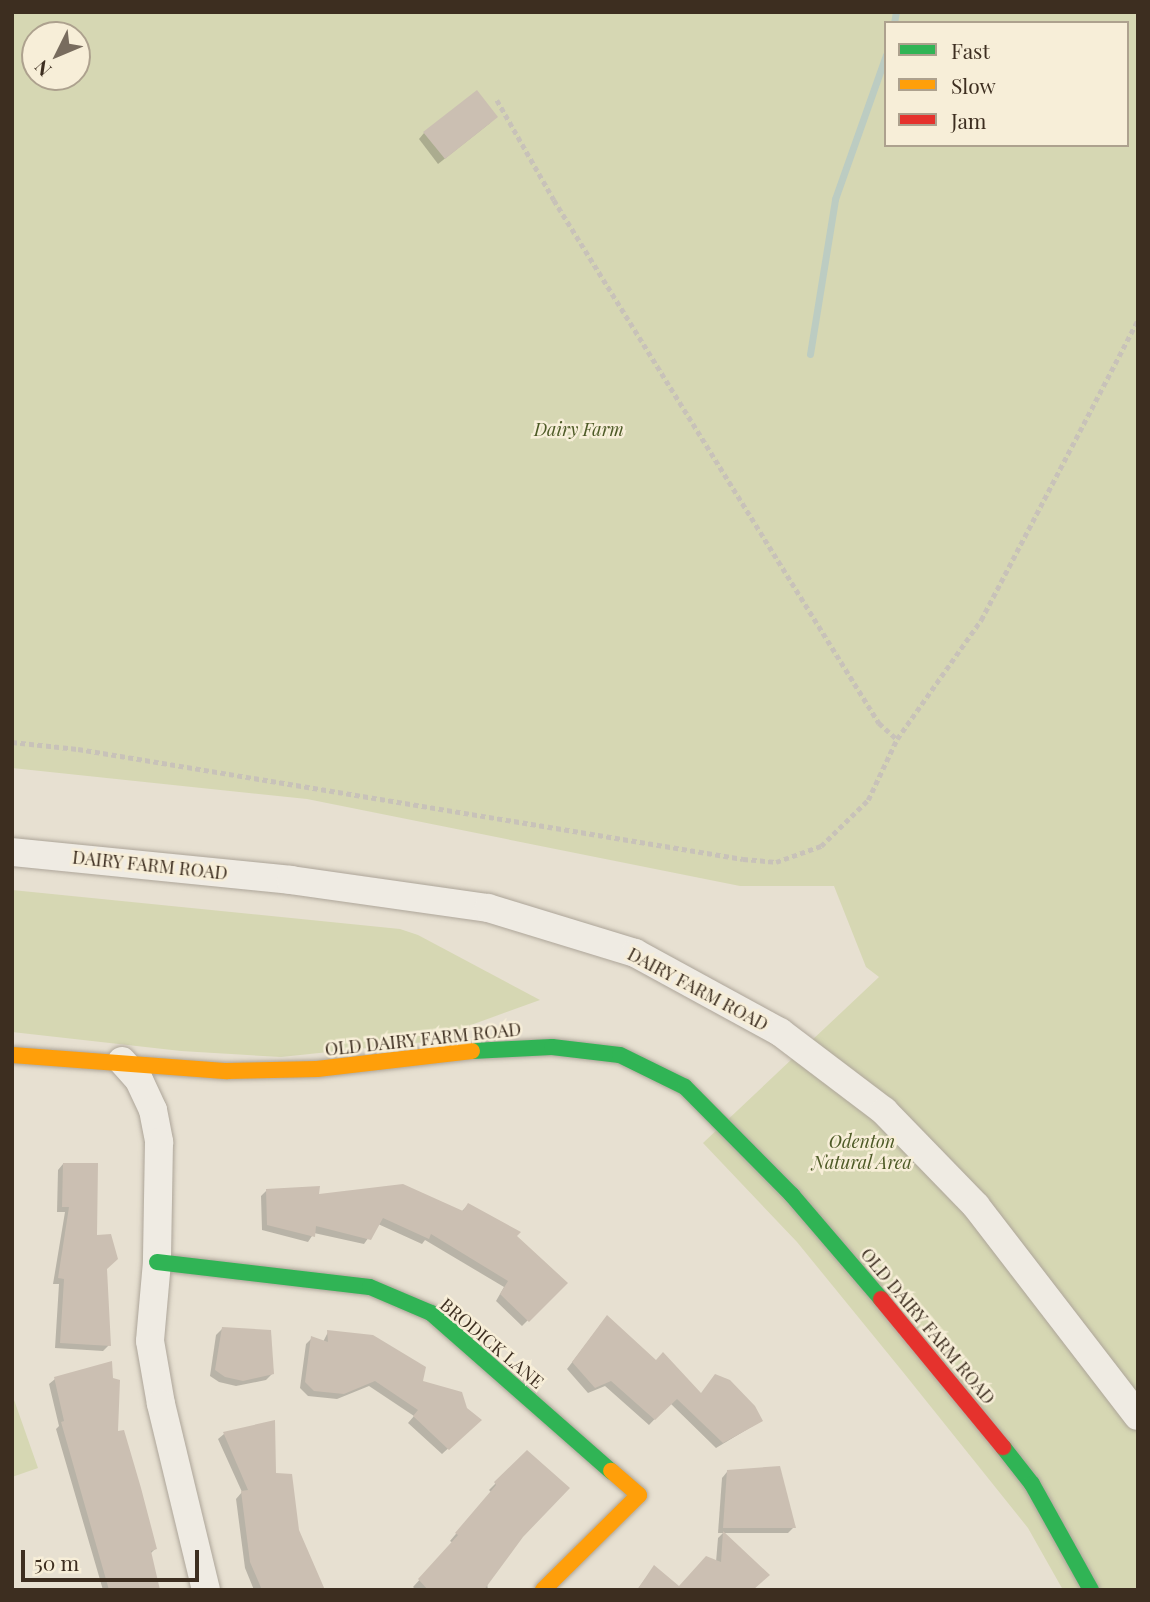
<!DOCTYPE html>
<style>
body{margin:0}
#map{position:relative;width:1150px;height:1602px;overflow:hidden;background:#e7e0d1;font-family:"Playfair Display",serif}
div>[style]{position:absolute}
.green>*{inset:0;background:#d6d7b3}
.shadow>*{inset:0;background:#0003}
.stream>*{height:7px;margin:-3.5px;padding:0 3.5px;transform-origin:3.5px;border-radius:3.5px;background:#bcccc2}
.building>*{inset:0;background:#cbbfb2}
.path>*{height:4.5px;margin-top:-2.25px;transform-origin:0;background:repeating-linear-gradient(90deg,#c8c2b9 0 5px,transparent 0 8.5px)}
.roads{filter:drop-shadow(0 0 2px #ada599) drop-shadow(0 0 2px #ada599)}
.street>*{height:28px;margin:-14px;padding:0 14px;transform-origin:14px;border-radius:14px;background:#efebe3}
.fast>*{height:16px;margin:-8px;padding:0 8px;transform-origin:8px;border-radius:8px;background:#30b455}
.slow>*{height:16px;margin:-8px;padding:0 8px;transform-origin:8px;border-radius:8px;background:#ff9f0a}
.jam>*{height:16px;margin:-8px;padding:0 8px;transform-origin:8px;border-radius:8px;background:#e5322d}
span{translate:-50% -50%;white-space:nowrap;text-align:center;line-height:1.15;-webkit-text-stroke:5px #f7eed8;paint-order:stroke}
.park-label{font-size:18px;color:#4d5a26;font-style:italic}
.street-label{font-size:18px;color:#3d2e20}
.frame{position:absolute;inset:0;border:14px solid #3d2e20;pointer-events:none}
.legend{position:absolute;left:884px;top:21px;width:245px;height:126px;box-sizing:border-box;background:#f7eed8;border:2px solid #ada18e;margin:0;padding:9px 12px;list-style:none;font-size:21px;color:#3d2e20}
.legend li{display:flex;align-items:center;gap:14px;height:35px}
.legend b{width:35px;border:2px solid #ada18e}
.north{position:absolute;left:21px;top:21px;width:70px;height:70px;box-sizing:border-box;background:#f7eed8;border:2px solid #ada18e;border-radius:50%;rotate:227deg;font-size:19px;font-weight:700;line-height:28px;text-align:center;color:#3d2e20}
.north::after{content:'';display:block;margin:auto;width:24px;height:32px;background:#786c5e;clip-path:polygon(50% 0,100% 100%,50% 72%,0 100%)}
.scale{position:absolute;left:21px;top:1550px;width:178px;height:32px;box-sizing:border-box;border:4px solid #3d2e20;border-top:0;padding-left:9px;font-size:21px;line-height:24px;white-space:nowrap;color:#3d2e20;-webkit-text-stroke:5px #f7eed8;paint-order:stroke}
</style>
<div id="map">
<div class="green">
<i style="clip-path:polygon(evenodd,12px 12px,1138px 12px,1138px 1590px,1063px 1590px,1028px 1528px,903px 1372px,797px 1242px,703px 1143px,879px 977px,866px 967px,834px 886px,740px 886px,307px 799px,12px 768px,12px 12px,886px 23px,1127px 23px,1127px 145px,886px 145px,886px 23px,12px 12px,35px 35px,77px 35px,77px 77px,35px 77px,35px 35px)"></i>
<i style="clip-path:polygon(12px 890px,400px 929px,418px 935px,540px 1000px,424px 1042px,281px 1057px,181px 1051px,12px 1032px)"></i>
<i style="clip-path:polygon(12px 1394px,38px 1468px,12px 1477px)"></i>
</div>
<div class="shadow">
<i style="clip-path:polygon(490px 123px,438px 164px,419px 139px,424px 133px)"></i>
<i style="clip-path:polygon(63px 1164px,106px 1269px,109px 1345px,103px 1351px,55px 1348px,59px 1284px,53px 1284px,65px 1212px,57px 1212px,58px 1170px)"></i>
<i style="clip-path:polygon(267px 1190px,461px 1212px,468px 1205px,515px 1236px,565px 1283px,522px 1326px,496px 1301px,504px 1287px,425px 1240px,422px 1244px,378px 1224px,364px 1244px,314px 1233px,308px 1242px,262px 1230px,261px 1196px)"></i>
<i style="clip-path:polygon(602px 1323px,700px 1394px,761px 1421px,716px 1448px,670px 1403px,649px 1425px,605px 1386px,588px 1393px,567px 1369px)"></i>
<i style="clip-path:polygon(222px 1329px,272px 1374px,266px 1380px,236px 1386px,219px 1382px,210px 1376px,216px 1335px)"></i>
<i style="clip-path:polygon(328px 1332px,421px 1382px,479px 1420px,442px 1454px,408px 1423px,414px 1416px,369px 1386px,337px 1399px,308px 1396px,300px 1388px,306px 1344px,312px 1338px,323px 1342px)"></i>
<i style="clip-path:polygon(55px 1379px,116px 1434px,155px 1549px,149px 1555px,158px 1590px,103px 1590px,56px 1429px,59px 1426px,49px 1384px)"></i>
<i style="clip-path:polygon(273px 1422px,275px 1475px,323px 1590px,254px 1590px,245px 1568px,236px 1499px,242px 1492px,218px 1439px,224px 1434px)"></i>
<i style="clip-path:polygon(527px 1452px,522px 1535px,487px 1583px,488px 1590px,416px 1590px,413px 1587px,453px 1543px,450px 1541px,491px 1492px,489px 1490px)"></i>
<i style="clip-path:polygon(727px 1472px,794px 1527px,788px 1533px,718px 1533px,722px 1478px)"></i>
<i style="clip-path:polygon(723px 1533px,768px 1575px,752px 1590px,637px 1590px,654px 1567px,679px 1588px,716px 1562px,718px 1538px)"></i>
</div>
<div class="stream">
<i style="left:894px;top:23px;width:11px;rotate:-80deg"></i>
<i style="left:810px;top:354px;width:157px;rotate:-80.8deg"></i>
<i style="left:835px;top:199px;width:153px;rotate:-70.5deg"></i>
</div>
<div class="building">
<i style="clip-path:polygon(477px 90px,498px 117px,445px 159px,423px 132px)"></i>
<i style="clip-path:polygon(63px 1163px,98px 1163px,97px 1235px,111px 1234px,118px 1259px,107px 1269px,111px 1346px,60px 1343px,64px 1279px,58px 1278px,69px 1207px,62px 1207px)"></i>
<i style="clip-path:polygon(403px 1184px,463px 1211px,468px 1203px,521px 1232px,517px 1236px,568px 1283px,529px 1322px,500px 1294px,508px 1281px,431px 1234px,429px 1239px,383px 1218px,371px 1240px,316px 1226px,315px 1237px,267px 1225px,266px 1189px,320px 1186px,319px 1194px)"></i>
<i style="clip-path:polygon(607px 1315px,656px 1360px,663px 1352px,701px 1393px,715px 1374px,730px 1380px,755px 1406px,763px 1421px,723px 1443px,677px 1399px,655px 1420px,611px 1381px,595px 1388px,572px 1362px)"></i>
<i style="clip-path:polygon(222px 1327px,271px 1330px,274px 1374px,243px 1381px,225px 1377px,215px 1370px)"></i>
<i style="clip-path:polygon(327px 1330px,373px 1335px,426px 1367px,423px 1381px,462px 1392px,467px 1408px,482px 1420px,449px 1450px,413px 1416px,418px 1410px,375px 1381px,344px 1394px,314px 1391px,305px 1382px,311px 1336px,328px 1342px)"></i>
<i style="clip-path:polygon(112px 1361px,113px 1378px,120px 1380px,118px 1431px,124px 1430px,141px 1488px,157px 1549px,151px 1551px,160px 1590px,109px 1590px,61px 1422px,64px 1421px,54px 1377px)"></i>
<i style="clip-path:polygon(275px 1420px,276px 1473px,292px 1474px,299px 1530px,325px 1590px,262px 1590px,250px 1562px,241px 1491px,248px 1490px,223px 1432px)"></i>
<i style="clip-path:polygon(527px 1450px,570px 1488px,523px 1537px,484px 1590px,428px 1590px,418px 1579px,458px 1535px,455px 1533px,496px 1485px,494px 1482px)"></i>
<i style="clip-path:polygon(780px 1466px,796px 1528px,723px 1528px,727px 1470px)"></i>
<i style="clip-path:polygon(723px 1531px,770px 1575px,753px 1590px,637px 1590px,654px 1565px,679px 1586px,706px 1556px,721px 1562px)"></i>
</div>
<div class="path">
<i style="left:497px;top:100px;width:115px;rotate:60.3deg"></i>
<i style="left:554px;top:200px;width:616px;rotate:58.14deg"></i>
<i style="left:879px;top:723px;width:24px;rotate:42deg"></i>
<i style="left:12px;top:742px;width:66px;rotate:6.1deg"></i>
<i style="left:78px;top:749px;width:674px;rotate:9.39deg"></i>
<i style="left:743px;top:859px;width:33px;rotate:5deg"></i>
<i style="left:776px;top:862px;width:48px;rotate:-19.6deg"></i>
<i style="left:821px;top:846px;width:66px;rotate:-44.4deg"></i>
<i style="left:868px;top:800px;width:68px;rotate:-64.6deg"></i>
<i style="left:897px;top:739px;width:146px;rotate:-54.8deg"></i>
<i style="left:981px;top:620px;width:339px;rotate:-62.4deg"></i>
</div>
<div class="roads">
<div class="street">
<i style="left:12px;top:852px;width:280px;rotate:5.7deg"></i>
<i style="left:291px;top:880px;width:199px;rotate:8.1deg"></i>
<i style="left:488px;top:908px;width:154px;rotate:17deg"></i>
<i style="left:635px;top:953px;width:165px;rotate:28.6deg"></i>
<i style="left:780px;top:1032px;width:131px;rotate:37.2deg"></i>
<i style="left:884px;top:1111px;width:132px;rotate:45.9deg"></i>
<i style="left:976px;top:1206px;width:265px;rotate:52.4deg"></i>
<i style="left:122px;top:1061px;width:25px;rotate:48deg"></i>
<i style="left:139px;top:1080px;width:33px;rotate:65deg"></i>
<i style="left:153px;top:1110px;width:33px;rotate:79deg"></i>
<i style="left:159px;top:1142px;width:120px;rotate:91deg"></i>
<i style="left:157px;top:1262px;width:79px;rotate:95.1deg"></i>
<i style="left:150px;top:1341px;width:64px;rotate:80.1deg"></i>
<i style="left:161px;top:1404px;width:191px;rotate:76.4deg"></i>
</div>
<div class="fast">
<i style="left:472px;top:1051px;width:80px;rotate:-2.9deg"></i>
<i style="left:552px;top:1047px;width:68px;rotate:6.7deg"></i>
<i style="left:620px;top:1055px;width:72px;rotate:26.2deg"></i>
<i style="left:685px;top:1087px;width:152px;rotate:45.3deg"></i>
<i style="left:792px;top:1195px;width:137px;rotate:49.4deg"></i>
<i style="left:157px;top:1262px;width:214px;rotate:6.7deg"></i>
<i style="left:370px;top:1287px;width:66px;rotate:23.1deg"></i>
<i style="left:431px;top:1313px;width:240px;rotate:41.3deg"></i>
<i style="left:1003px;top:1447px;width:47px;rotate:51.9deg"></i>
<i style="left:1032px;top:1484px;width:121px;rotate:60.9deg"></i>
</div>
<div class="slow">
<i style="left:12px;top:1055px;width:216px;rotate:4.3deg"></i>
<i style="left:227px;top:1071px;width:90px;rotate:-1.3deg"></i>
<i style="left:317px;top:1069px;width:156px;rotate:-6.6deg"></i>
<i style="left:543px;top:1590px;width:135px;rotate:-44.7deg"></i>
<i style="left:639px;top:1495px;width:37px;rotate:-139deg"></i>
</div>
<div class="jam">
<i style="left:881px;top:1299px;width:192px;rotate:50.5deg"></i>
</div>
</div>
<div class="park-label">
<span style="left:579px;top:429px">Dairy Farm</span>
<span style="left:862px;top:1152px">Odenton<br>Natural Area</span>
</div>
<div class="street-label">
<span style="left:150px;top:865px;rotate:6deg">DAIRY FARM ROAD</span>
<span style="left:698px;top:989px;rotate:28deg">DAIRY FARM ROAD</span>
<span style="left:423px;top:1039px;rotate:-6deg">OLD DAIRY FARM ROAD</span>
<span style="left:928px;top:1326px;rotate:50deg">OLD DAIRY FARM ROAD</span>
<span style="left:492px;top:1343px;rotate:40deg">BRODICK LANE</span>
</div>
<div class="frame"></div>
<ul class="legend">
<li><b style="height:9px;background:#30b455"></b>Fast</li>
<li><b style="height:9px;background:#ff9f0a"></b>Slow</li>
<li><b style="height:9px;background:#e5322d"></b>Jam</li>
</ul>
<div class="north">N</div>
<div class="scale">50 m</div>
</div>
